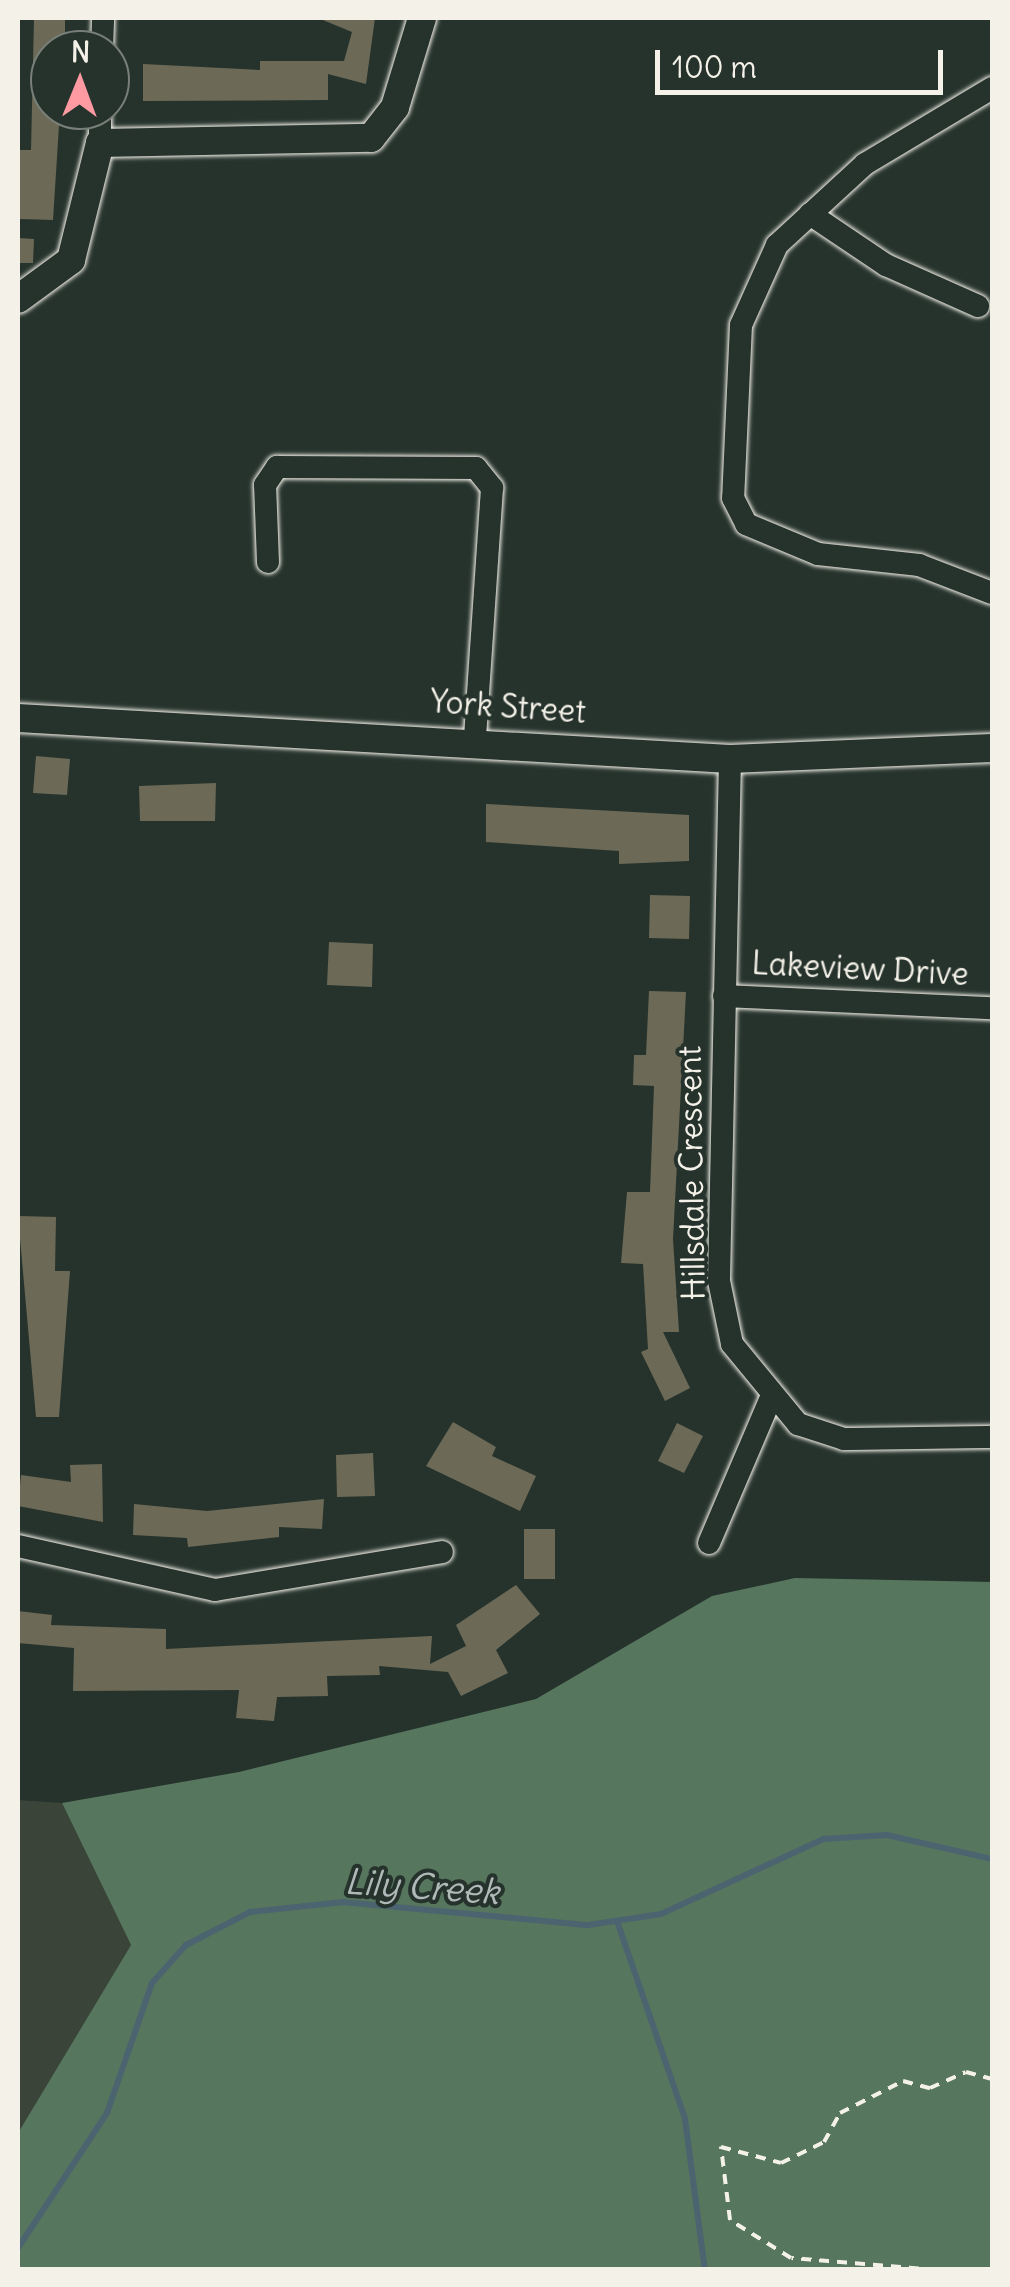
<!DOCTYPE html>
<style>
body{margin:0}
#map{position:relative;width:1010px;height:2287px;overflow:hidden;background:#26332d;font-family:Delius,sans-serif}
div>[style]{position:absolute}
.built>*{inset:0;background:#3b4439}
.green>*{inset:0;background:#57765e}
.stream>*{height:6px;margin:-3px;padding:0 3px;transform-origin:3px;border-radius:3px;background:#4b6470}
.building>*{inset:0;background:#6c6a56}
.path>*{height:4px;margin-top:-2px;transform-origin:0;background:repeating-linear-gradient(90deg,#f4f1e8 0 10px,transparent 0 18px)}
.roads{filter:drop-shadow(0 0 2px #f4f1e8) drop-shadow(0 0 2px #f4f1e8)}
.minor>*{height:22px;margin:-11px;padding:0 11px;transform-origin:11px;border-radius:11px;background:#26332d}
.tertiary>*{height:28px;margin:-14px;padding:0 14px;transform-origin:14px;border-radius:14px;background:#26332d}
span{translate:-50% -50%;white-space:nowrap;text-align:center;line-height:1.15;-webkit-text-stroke:8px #26332d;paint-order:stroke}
.street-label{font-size:32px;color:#f4f1e8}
.water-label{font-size:35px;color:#b0b9b8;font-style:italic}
.frame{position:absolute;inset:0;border:20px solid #f4f1e8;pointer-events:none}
.north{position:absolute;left:30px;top:30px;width:100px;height:100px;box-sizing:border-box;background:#26332d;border:2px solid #787f78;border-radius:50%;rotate:1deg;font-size:28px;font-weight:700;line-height:40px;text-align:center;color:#f4f1e8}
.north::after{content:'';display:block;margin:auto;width:35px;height:45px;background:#ff9aa2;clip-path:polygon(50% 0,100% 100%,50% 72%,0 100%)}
.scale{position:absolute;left:655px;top:50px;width:288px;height:45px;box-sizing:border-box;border:5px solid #f4f1e8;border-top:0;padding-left:12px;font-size:30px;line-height:35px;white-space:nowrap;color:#f4f1e8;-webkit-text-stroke:8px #26332d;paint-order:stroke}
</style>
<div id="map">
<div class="built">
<i style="clip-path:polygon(18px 1800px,62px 1803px,131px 1945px,18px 2133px)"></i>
</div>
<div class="green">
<i style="clip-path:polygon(795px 1578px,992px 1582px,992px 2269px,18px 2269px,18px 2133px,131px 1945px,62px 1803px,239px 1772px,536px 1699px,712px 1596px)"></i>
</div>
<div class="stream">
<i style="left:617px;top:1921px;width:209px;rotate:71deg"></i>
<i style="left:685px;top:2119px;width:152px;rotate:82.5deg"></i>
<i style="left:18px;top:2248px;width:162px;rotate:-56.6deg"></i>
<i style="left:107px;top:2113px;width:138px;rotate:-70.9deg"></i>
<i style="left:152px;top:1983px;width:51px;rotate:-48.2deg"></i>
<i style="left:186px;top:1945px;width:72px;rotate:-27.3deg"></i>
<i style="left:250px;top:1912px;width:94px;rotate:-6.1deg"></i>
<i style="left:343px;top:1902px;width:246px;rotate:5.4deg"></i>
<i style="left:588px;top:1925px;width:74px;rotate:-8.6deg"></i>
<i style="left:661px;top:1914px;width:179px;rotate:-24.8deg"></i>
<i style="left:823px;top:1839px;width:64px;rotate:-3.6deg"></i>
<i style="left:887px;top:1835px;width:108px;rotate:12.9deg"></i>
</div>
<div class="building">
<i style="clip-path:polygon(34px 18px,65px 18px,65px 50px,50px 50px,50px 110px,60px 110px,53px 220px,20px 219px,18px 150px,31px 150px)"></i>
<i style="clip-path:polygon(318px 18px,375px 18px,366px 84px,328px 74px,328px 100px,143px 101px,143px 64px,260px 70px,260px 61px,344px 61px,352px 32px)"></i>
<i style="clip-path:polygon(18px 238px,34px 239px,33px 263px,18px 263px)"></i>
<i style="clip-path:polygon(36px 756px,70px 759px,67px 795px,33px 793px)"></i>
<i style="clip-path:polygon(216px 783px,215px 821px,140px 821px,139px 786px)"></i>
<i style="clip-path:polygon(486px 804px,689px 815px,689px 861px,619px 864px,619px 851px,486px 842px)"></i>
<i style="clip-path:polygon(650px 895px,690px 896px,689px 939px,649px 938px)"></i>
<i style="clip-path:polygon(329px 942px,373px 944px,372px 987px,327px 985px)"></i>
<i style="clip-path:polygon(649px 991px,686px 992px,673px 1239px,679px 1332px,663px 1332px,690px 1388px,665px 1401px,641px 1352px,648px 1349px,643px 1264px,621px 1263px,627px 1192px,650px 1192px,654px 1086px,633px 1085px,634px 1055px,646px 1055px)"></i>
<i style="clip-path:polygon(18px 1216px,56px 1217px,55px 1271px,70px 1271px,59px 1417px,36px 1417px)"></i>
<i style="clip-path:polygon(453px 1422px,496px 1447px,492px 1456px,536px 1476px,520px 1511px,426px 1466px)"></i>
<i style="clip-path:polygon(677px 1423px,703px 1436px,684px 1473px,658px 1461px)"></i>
<i style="clip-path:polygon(373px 1453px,375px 1496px,337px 1497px,336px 1455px)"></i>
<i style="clip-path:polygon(102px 1464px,103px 1522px,18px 1506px,21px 1475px,71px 1482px,70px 1465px)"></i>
<i style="clip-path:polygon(324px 1499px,322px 1529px,279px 1527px,279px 1537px,188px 1547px,187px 1538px,133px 1535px,134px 1504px,207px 1511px)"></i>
<i style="clip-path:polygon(524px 1529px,555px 1529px,555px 1579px,524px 1579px)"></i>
<i style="clip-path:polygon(516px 1585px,540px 1614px,496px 1650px,508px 1673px,461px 1696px,448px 1672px,379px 1666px,380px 1675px,327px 1676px,328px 1696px,277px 1697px,274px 1721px,236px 1718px,239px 1690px,73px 1691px,74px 1648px,18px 1643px,18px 1611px,52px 1615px,51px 1625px,166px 1629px,166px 1649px,432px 1636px,430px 1664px,466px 1646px,456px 1625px)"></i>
</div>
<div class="path">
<i style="left:937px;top:2270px;width:146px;rotate:-175.3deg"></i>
<i style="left:791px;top:2258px;width:72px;rotate:-148.1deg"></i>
<i style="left:730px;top:2220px;width:74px;rotate:-97deg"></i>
<i style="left:721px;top:2147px;width:62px;rotate:14.9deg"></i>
<i style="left:781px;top:2163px;width:48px;rotate:-26deg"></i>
<i style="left:824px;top:2142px;width:33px;rotate:-61deg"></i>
<i style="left:840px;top:2113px;width:71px;rotate:-26.9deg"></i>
<i style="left:903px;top:2081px;width:28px;rotate:15deg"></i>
<i style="left:930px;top:2088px;width:39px;rotate:-24deg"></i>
<i style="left:966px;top:2072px;width:27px;rotate:15deg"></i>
</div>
<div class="roads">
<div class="minor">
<i style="left:102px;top:50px;width:32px;rotate:-88deg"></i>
<i style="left:992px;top:88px;width:148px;rotate:149.1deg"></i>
<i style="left:865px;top:164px;width:120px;rotate:137.4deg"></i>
<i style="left:777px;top:245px;width:88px;rotate:114.2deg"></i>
<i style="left:741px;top:325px;width:173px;rotate:92.6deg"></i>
<i style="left:733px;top:498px;width:29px;rotate:63deg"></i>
<i style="left:746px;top:524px;width:78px;rotate:22.6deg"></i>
<i style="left:818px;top:554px;width:102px;rotate:6.2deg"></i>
<i style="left:919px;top:565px;width:78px;rotate:21deg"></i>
<i style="left:100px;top:143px;width:33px;rotate:-90deg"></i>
<i style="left:810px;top:214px;width:92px;rotate:33.9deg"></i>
<i style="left:886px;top:265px;width:101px;rotate:24deg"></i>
<i style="left:268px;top:562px;width:77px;rotate:-92.2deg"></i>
<i style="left:265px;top:485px;width:22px;rotate:-56deg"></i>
<i style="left:277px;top:467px;width:199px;rotate:0.3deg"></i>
<i style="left:476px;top:468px;width:26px;rotate:51deg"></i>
<i style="left:492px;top:488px;width:253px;rotate:93.9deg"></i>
<i style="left:730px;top:759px;width:522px;rotate:91.21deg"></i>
<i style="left:719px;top:1281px;width:64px;rotate:78.3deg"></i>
<i style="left:732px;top:1344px;width:104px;rotate:50.5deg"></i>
<i style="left:798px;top:1424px;width:48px;rotate:18.1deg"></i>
<i style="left:844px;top:1439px;width:148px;rotate:-0.8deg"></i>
<i style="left:724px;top:996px;width:268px;rotate:2.6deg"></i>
<i style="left:709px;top:1543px;width:155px;rotate:-66.9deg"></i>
<i style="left:18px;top:1546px;width:202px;rotate:12.6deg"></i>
<i style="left:215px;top:1590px;width:230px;rotate:-9.5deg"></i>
</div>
<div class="tertiary">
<i style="left:18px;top:299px;width:66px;rotate:-36.3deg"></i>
<i style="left:71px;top:260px;width:121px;rotate:-76.1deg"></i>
<i style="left:100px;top:143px;width:271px;rotate:-1.1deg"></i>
<i style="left:371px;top:138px;width:39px;rotate:-52deg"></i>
<i style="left:395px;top:107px;width:93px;rotate:-73.1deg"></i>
<i style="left:18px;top:718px;width:713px;rotate:3.3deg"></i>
<i style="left:730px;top:759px;width:262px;rotate:-2.4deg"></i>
</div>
</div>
<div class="street-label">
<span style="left:508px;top:707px;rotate:4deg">York Street</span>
<span style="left:860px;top:969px;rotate:3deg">Lakeview Drive</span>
<span style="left:692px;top:1173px;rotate:-91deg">Hillsdale Crescent</span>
</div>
<div class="water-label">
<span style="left:422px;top:1886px;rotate:4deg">Lily Creek</span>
</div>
<div class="frame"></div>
<div class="north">N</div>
<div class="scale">100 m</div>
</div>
